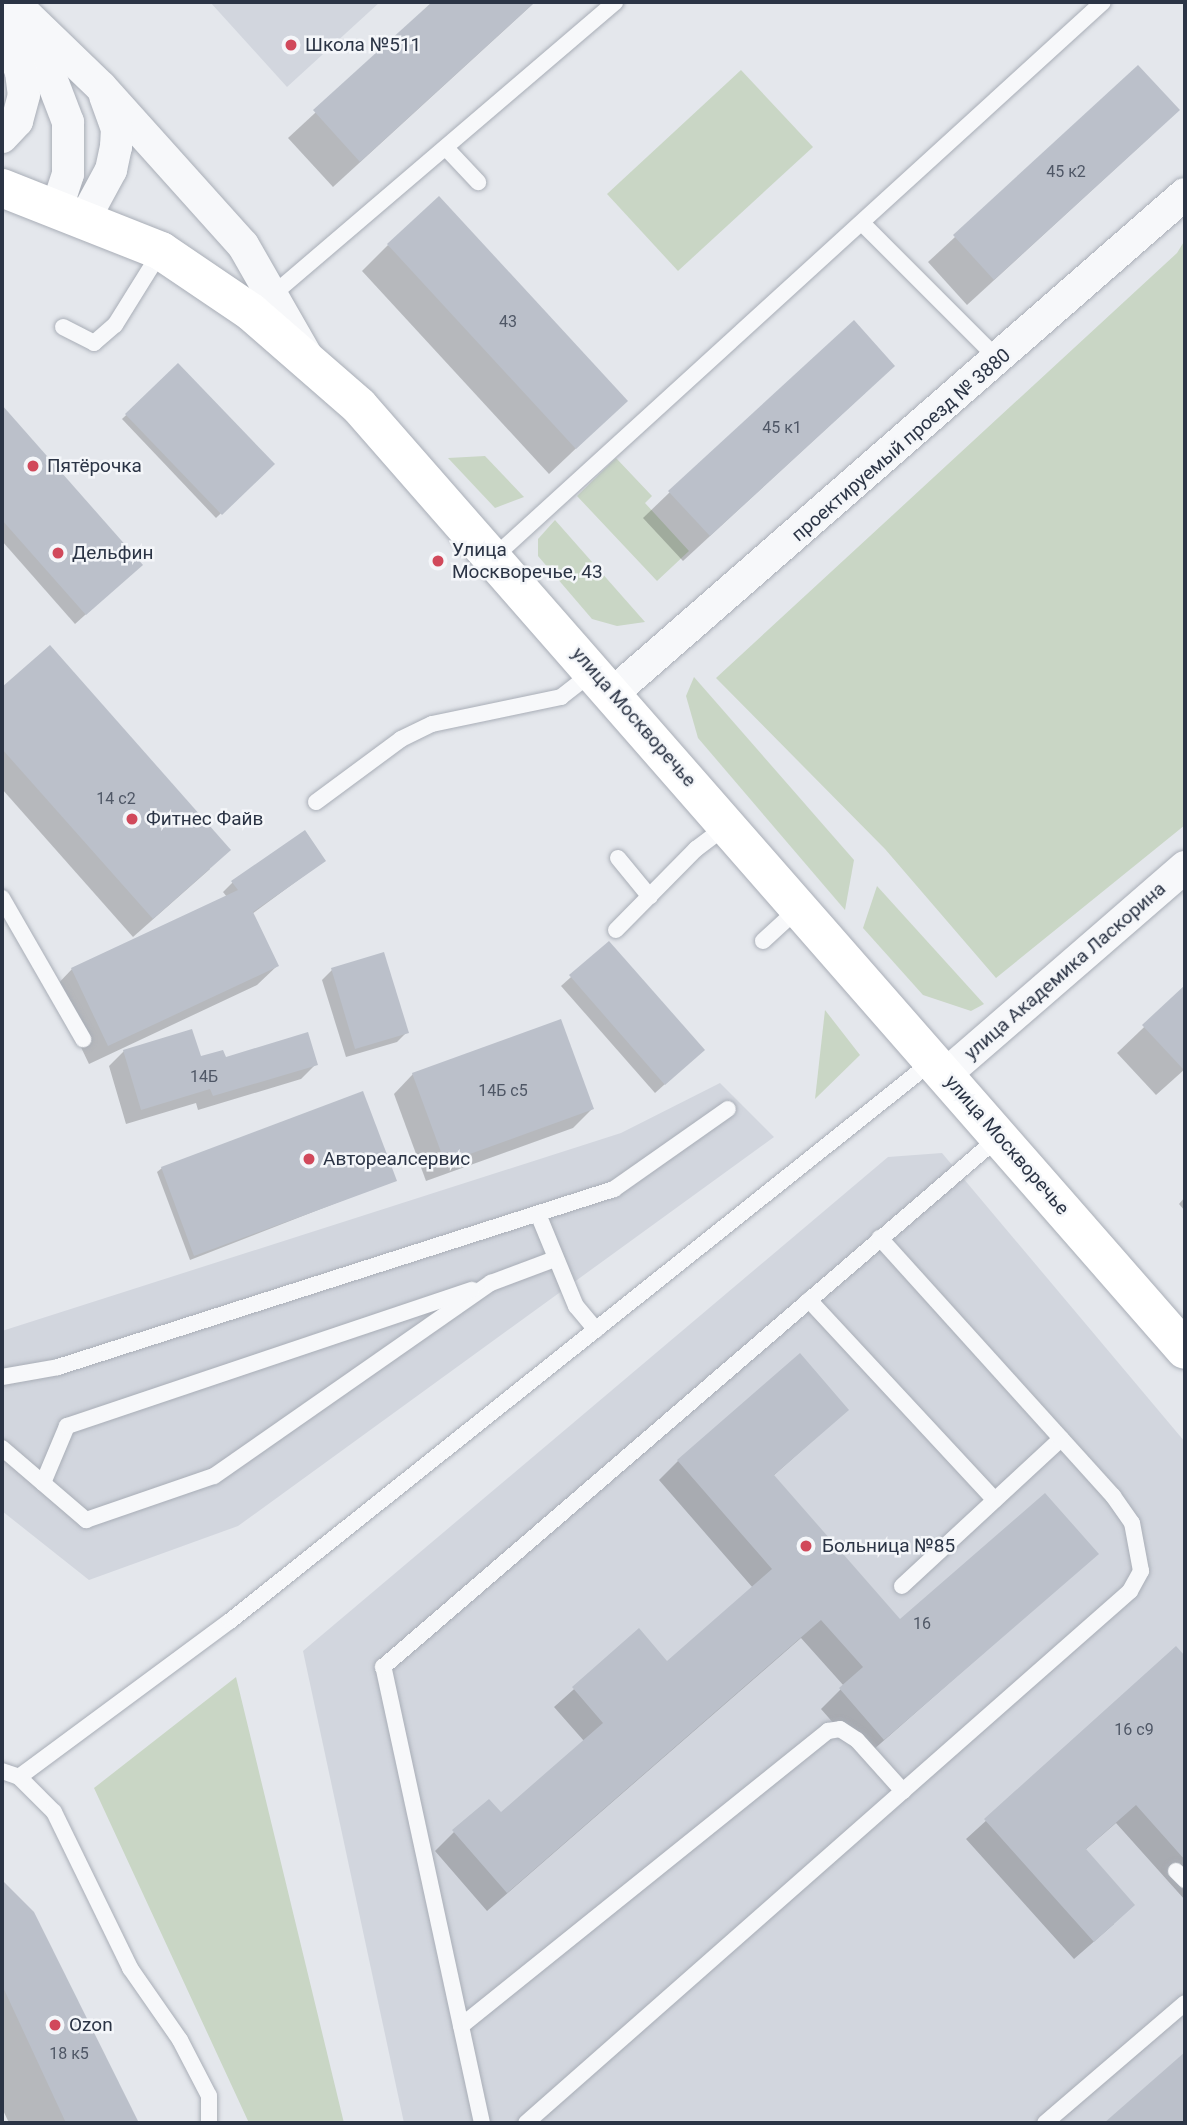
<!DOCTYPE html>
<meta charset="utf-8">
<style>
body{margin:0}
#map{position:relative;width:1187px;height:2125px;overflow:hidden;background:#e4e7ec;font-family:Roboto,sans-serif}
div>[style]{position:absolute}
.built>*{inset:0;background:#d2d6de}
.green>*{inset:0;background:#c9d6c5}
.shadow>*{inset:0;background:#0003}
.building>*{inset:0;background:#bbc0ca}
.roads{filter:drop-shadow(0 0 2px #a9aeb7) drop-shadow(0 0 2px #a9aeb7)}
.service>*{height:16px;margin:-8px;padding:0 8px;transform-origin:8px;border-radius:8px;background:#f7f8fa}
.minor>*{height:32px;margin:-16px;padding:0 16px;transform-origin:16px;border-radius:16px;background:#f7f8fa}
.secondary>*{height:38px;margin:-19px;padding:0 19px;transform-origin:19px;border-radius:19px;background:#fff}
.dots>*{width:19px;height:19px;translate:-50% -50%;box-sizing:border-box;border:4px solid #f4f6f9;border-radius:50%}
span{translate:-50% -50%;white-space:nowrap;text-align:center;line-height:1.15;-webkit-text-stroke:5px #f4f6f9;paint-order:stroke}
.number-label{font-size:16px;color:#4f5766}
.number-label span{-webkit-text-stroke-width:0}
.poi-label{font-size:19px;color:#2b3445}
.left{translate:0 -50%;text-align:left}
.street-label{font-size:19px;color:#2b3445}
.frame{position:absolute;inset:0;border:4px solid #2b3445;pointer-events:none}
</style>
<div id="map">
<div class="built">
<i style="clip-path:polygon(210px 2px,380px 2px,287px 87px)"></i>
<i style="clip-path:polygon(720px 1083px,774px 1137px,238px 1526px,89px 1580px,2px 1511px,2px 1331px,621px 1133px)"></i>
<i style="clip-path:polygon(942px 1153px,1185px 1442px,1185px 2123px,404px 2123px,303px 1651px,888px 1157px)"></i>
</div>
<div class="green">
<i style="clip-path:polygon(741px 70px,813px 147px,678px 271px,607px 194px)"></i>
<i style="clip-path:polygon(1185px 240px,1185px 825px,996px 978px,885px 849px,716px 678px,1177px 253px)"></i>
<i style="clip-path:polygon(485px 456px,524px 497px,495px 508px,448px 458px)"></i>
<i style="clip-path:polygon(616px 458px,652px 496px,645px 503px,689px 551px,657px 581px,577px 496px)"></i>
<i style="clip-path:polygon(555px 520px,645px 622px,617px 626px,592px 619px,538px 556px,538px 539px)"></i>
<i style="clip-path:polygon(694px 677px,854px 860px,845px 910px,698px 738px,686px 696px)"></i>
<i style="clip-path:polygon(877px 886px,984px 1004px,971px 1011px,923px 995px,863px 928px)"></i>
<i style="clip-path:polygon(825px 1010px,860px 1055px,815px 1099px)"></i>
<i style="clip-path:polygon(236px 1677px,344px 2123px,345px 2123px,249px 2123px,94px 1788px)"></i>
</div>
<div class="shadow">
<i style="clip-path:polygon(435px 2px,535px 2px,333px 187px,288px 138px)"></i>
<i style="clip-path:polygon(1138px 68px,1151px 136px,967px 305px,928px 262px)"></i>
<i style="clip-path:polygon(388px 245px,626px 401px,549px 474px,362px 271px)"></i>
<i style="clip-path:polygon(178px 366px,272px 464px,216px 518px,122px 419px)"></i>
<i style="clip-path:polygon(866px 392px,683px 561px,643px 518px,670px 492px)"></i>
<i style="clip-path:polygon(2px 408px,141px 565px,75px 624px,2px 541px)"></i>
<i style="clip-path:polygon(50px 647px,210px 869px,133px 937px,2px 789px,2px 690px)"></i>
<i style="clip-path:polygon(324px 861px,252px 914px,277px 966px,257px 985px,89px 1064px,53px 989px,72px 969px,227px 897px,223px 892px,233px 882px)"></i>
<i style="clip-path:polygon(609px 943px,693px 1059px,655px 1093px,561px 986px)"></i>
<i style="clip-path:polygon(332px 970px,407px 1032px,397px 1042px,346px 1057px,322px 980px)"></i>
<i style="clip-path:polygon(1185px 988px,1185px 1069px,1156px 1095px,1117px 1053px)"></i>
<i style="clip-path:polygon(124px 1051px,199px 1059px,316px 1064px,301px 1079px,198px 1110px,196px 1103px,126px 1124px,109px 1066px)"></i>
<i style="clip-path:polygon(413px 1074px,592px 1109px,573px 1128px,426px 1181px,394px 1094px)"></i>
<i style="clip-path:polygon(162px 1168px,395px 1180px,190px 1260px,157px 1172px)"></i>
<i style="clip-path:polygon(1185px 1197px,1185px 1211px,1179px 1204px)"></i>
<i style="clip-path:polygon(847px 1410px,773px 1476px,900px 1622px,1096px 1554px,864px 1758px,821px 1709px,844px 1686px,801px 1638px,487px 1911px,435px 1851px,454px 1832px,500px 1814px,584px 1741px,554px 1707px,639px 1631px,667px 1664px,753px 1588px,659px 1480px,678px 1461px)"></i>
<i style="clip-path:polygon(1176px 1648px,1185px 1659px,1185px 1900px,1116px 1823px,1085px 1850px,1114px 1924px,1074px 1959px,966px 1839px)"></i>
<i style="clip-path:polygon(2px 1883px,32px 1913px,137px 2123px,9px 2123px,2px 2108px)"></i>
<i style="clip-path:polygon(1185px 2055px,1185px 2123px,1107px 2123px)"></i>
</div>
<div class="building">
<i style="clip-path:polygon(432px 2px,535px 2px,360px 162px,313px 110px)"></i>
<i style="clip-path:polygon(1138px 65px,1180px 110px,994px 280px,953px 235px)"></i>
<i style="clip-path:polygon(439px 196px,628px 401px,576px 449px,387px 244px)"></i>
<i style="clip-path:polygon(854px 320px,895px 366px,710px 536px,668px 491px)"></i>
<i style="clip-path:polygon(178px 363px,275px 464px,222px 515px,125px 414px)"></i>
<i style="clip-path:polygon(2px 405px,143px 565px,86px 615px,2px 520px)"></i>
<i style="clip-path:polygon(50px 645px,231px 850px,153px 919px,2px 749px,2px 687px)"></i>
<i style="clip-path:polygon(305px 830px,326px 861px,253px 912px,279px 966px,108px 1046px,71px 968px,238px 890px,231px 881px)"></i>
<i style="clip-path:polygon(609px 941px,705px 1050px,665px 1085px,569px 975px)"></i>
<i style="clip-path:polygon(384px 952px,409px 1033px,355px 1049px,331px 968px)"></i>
<i style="clip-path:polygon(1185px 985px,1185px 1069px,1184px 1070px,1142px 1025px)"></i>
<i style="clip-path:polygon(561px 1019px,594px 1109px,445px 1163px,412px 1073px)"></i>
<i style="clip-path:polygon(192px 1029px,201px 1056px,223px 1050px,226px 1057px,308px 1032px,318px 1065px,213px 1096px,210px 1089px,141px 1110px,123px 1050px)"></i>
<i style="clip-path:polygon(363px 1091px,397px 1181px,194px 1256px,161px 1167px)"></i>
<i style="clip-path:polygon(800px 1353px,849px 1410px,774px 1475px,900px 1619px,1045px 1493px,1099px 1554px,884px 1740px,839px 1688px,863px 1667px,821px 1620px,507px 1893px,452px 1830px,489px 1799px,501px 1812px,603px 1723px,572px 1687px,639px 1628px,667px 1661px,772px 1569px,677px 1460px)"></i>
<i style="clip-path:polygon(1176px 1646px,1185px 1656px,1185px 1860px,1136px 1805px,1086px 1849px,1135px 1905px,1094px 1942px,984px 1819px)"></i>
<i style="clip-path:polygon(2px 1880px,34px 1912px,139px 2123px,66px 2123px,2px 1985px)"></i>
<i style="clip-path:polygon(1185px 2052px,1185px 2123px,1104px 2123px)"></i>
</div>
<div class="roads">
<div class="service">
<i style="left:446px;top:148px;width:47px;rotate:46.7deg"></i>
<i style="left:862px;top:223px;width:194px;rotate:45deg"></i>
<i style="left:270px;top:297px;width:454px;rotate:-40.5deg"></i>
<i style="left:63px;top:327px;width:35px;rotate:27deg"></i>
<i style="left:94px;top:343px;width:28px;rotate:-41deg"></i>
<i style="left:115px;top:325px;width:87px;rotate:-58.1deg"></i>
<i style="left:493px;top:558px;width:825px;rotate:-42.35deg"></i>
<i style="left:316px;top:802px;width:106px;rotate:-36.5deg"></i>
<i style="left:401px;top:739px;width:34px;rotate:-26deg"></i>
<i style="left:432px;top:724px;width:132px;rotate:-11.8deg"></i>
<i style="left:561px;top:697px;width:39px;rotate:-38deg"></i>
<i style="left:618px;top:858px;width:50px;rotate:50.6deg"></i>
<i style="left:2px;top:898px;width:163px;rotate:60.1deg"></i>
<i style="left:616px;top:930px;width:114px;rotate:-45.4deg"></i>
<i style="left:696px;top:849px;width:38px;rotate:-37deg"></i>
<i style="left:763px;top:941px;width:49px;rotate:-42.5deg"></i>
<i style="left:538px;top:1214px;width:100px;rotate:67.6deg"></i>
<i style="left:576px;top:1306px;width:31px;rotate:50deg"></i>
<i style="left:809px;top:1300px;width:273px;rotate:47.1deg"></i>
<i style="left:2px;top:1377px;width:57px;rotate:-10.1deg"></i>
<i style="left:58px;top:1367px;width:584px;rotate:-17.75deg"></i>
<i style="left:614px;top:1189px;width:139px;rotate:-35.1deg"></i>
<i style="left:2px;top:1448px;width:111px;rotate:40.6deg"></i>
<i style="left:86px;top:1520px;width:135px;rotate:-19deg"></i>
<i style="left:214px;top:1476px;width:338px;rotate:-34.9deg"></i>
<i style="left:491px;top:1283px;width:68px;rotate:-20.6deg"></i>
<i style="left:43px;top:1483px;width:62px;rotate:-67.2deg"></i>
<i style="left:67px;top:1426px;width:427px;rotate:-18.6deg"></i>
<i style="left:902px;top:1586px;width:217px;rotate:-42.8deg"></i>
<i style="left:2px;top:1771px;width:18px;rotate:19deg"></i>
<i style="left:19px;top:1777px;width:262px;rotate:-36.5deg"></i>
<i style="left:230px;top:1621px;width:900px;rotate:-38.55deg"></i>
<i style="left:19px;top:1777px;width:49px;rotate:45deg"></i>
<i style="left:54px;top:1812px;width:174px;rotate:64deg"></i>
<i style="left:130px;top:1968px;width:88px;rotate:55.2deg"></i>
<i style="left:180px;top:2040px;width:63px;rotate:62.6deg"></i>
<i style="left:209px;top:2096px;width:27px;rotate:90deg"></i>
<i style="left:1176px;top:1871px;width:13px;rotate:45deg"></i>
<i style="left:461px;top:2026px;width:471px;rotate:-38.8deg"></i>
<i style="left:828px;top:1731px;width:12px;rotate:-9deg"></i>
<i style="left:840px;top:1729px;width:20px;rotate:33deg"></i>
<i style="left:857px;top:1740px;width:69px;rotate:48deg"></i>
<i style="left:482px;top:2123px;width:467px;rotate:-102.2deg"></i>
<i style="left:383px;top:1667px;width:813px;rotate:-40.71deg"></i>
<i style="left:526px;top:2123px;width:805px;rotate:-41.37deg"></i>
<i style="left:1130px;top:1591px;width:23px;rotate:-61deg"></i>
<i style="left:1141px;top:1571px;width:49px;rotate:-100.6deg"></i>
<i style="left:1132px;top:1523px;width:33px;rotate:-125deg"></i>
<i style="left:1113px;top:1496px;width:348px;rotate:-132.1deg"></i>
<i style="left:1045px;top:2123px;width:184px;rotate:-40.6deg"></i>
</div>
<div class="minor">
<i style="left:13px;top:2px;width:122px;rotate:44deg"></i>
<i style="left:101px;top:87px;width:212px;rotate:48.1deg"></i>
<i style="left:243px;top:245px;width:127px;rotate:60.2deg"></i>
<i style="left:16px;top:23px;width:57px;rotate:55.8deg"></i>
<i style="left:48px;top:70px;width:56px;rotate:69deg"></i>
<i style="left:68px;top:122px;width:52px;rotate:90deg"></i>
<i style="left:68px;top:174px;width:35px;rotate:108deg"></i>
<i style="left:2px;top:25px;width:51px;rotate:68deg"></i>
<i style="left:21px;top:72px;width:23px;rotate:83deg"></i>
<i style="left:24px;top:95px;width:27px;rotate:105deg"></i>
<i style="left:17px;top:121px;width:22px;rotate:133deg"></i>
<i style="left:85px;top:218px;width:55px;rotate:-61.6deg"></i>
<i style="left:111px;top:170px;width:24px;rotate:-78deg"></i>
<i style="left:116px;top:147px;width:18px;rotate:-87deg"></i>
<i style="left:117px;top:129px;width:35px;rotate:-110deg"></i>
<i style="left:613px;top:693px;width:759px;rotate:-41.1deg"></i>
<i style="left:946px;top:1074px;width:316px;rotate:-40.9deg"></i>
</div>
<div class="secondary">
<i style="left:2px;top:188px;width:171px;rotate:21.6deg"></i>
<i style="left:161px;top:251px;width:109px;rotate:34.1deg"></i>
<i style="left:251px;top:312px;width:143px;rotate:41deg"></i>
<i style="left:359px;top:406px;width:1254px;rotate:48.81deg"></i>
</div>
</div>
<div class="dots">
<i style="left:291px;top:45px;background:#d1495b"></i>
<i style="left:33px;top:466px;background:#d1495b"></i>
<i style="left:58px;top:553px;background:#d1495b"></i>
<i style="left:438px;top:561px;background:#d1495b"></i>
<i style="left:132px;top:819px;background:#d1495b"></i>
<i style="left:309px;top:1159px;background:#d1495b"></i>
<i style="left:806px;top:1546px;background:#d1495b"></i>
<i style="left:55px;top:2025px;background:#d1495b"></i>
</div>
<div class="number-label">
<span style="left:1066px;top:172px">45 к2</span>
<span style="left:508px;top:322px">43</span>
<span style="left:782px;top:428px">45 к1</span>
<span style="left:116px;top:799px">14 с2</span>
<span style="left:204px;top:1077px">14Б</span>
<span style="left:503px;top:1091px">14Б с5</span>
<span style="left:922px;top:1624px">16</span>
<span style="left:1134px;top:1730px">16 с9</span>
<span style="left:69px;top:2054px">18 к5</span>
</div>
<div class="poi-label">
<span class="left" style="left:305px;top:45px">Школа №511</span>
<span class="left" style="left:47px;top:466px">Пятёрочка</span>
<span class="left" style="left:452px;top:561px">Улица<br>Москворечье, 43</span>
<span class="left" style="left:72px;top:553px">Дельфин</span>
<span class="left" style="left:146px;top:819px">Фитнес Файв</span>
<span class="left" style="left:323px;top:1159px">Автореалсервис</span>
<span class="left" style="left:822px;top:1546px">Больница №85</span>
<span class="left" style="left:69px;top:2025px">Ozon</span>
</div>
<div class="street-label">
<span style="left:901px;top:445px;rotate:-41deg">проектируемый проезд № 3880</span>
<span style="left:634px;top:717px;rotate:49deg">улица Москворечье</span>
<span style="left:1065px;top:971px;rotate:-41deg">улица Академика Ласкорина</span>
<span style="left:1007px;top:1145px;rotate:49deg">улица Москворечье</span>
</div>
<div class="frame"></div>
</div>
